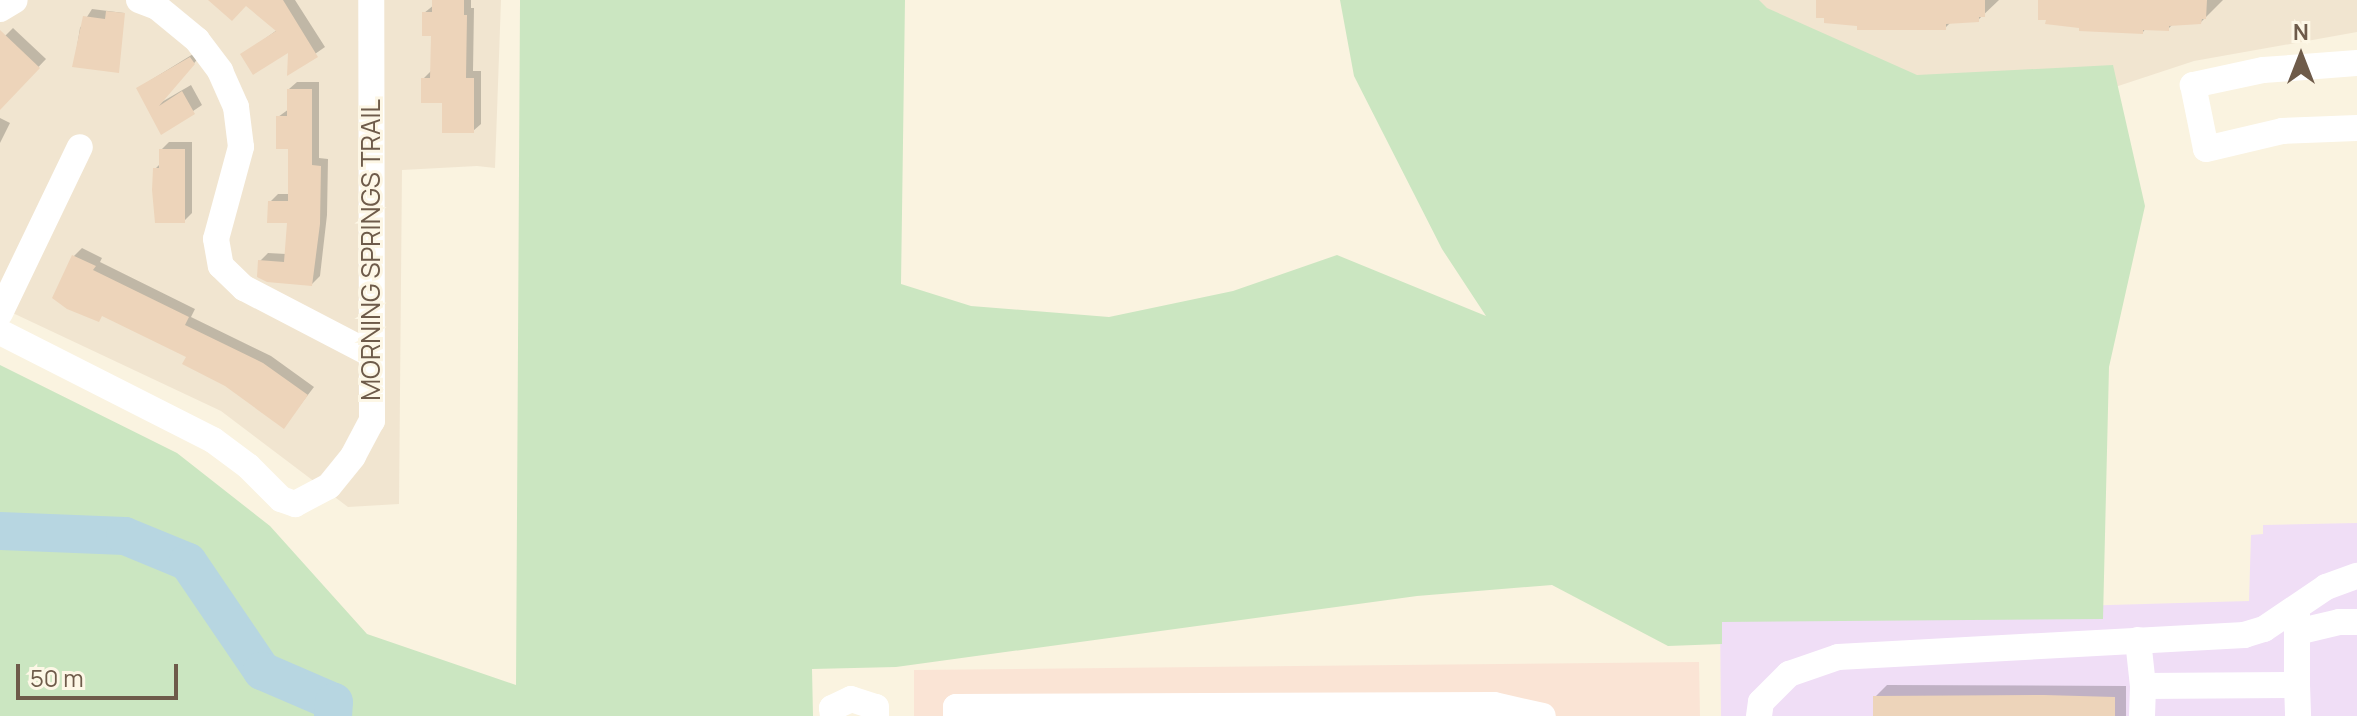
<!DOCTYPE html>
<style>
body{margin:0}
#map{position:relative;width:2357px;height:716px;overflow:hidden;background:#faf3e0;font-family:Manrope,sans-serif}
div>[style]{position:absolute}
.residential>*{inset:0;background:#f1e5d0}
.commercial>*{inset:0;background:#fae4d5}
.education>*{inset:0;background:#f0def6}
.green>*{inset:0;background:#cbe6c1}
.shadow>*{inset:0;background:#0003}
.river>*{height:38px;margin:-19px;padding:0 19px;transform-origin:19px;border-radius:19px;background:#b7d6e1}
.building>*{inset:0;background:#edd4ba}
.minor>*{height:26px;margin:-13px;padding:0 13px;transform-origin:13px;border-radius:13px;background:#fff}
span{translate:-50% -50%;white-space:nowrap;text-align:center;line-height:1.15;-webkit-text-stroke:6px #fdf7e6;paint-order:stroke}
.street-label{font-size:26px;color:#6e5b4a}
.north{position:absolute;left:2261px;top:16px;width:80px;height:80px;-webkit-text-stroke:6px #fdf7e6;paint-order:stroke;rotate:0deg;font-size:22px;font-weight:700;line-height:32px;text-align:center;color:#6e5b4a}
.north::after{content:'';display:block;margin:auto;width:28px;height:36px;background:#6e5b4a;clip-path:polygon(50% 0,100% 100%,50% 72%,0 100%)}
.scale{position:absolute;left:16px;top:664px;width:162px;height:36px;box-sizing:border-box;border:4px solid #6e5b4a;border-top:0;padding-left:10px;font-size:24px;line-height:28px;white-space:nowrap;color:#6e5b4a;-webkit-text-stroke:6px #fdf7e6;paint-order:stroke}
</style>
<div id="map">
<div class="residential">
<i style="clip-path:polygon(0 0,501px 0,495px 168px,477px 166px,402px 170px,399px 504px,348px 507px,221px 411px,0 307px)"></i>
<i style="clip-path:polygon(1734px 0,2357px 0,2357px 32px,2194px 61px,2100px 92px,1896px 98px)"></i>
</div>
<div class="commercial">
<i style="clip-path:polygon(1699px 662px,1700px 716px,914px 716px,914px 670px)"></i>
</div>
<div class="education">
<i style="clip-path:polygon(2357px 523px,2357px 716px,1721px 716px,1720px 616px,2249px 601px,2251px 535px,2263px 534px,2263px 525px)"></i>
</div>
<div class="green">
<i style="clip-path:polygon(520px 0,905px 0,901px 284px,971px 306px,1109px 317px,1233px 291px,1337px 255px,1486px 316px,1442px 249px,1354px 76px,1340px 0,1759px 0,1767px 8px,1917px 75px,2113px 65px,2145px 206px,2109px 367px,2103px 619px,1722px 622px,1722px 644px,1668px 646px,1552px 585px,1417px 596px,896px 667px,812px 669px,813px 716px,0 716px,0 365px,177px 453px,270px 526px,367px 634px,516px 685px)"></i>
</div>
<div class="shadow">
<i style="clip-path:polygon(222px 0,295px 0,325px 47px,289px 72px,290px 49px,242px 55px,277px 30px,246px 3px)"></i>
<i style="clip-path:polygon(434px 0,471px 0,471px 8px,474px 8px,473px 71px,481px 71px,481px 124px,473px 131px,423px 79px,431px 71px,433px 34px,424px 13px,434px 5px)"></i>
<i style="clip-path:polygon(1818px 0,1999px 0,1978px 20px,1951px 22px,1945px 28px,1859px 24px)"></i>
<i style="clip-path:polygon(2040px 0,2223px 0,2201px 22px,2173px 24px,2168px 29px,2146px 28px,2143px 32px)"></i>
<i style="clip-path:polygon(92px 9px,124px 13px,74px 65px,80px 28px)"></i>
<i style="clip-path:polygon(13px 28px,46px 59px,8px 99px,0 92px,0 41px)"></i>
<i style="clip-path:polygon(198px 51px,201px 55px,160px 103px,191px 85px,202px 105px,162px 132px,138px 88px)"></i>
<i style="clip-path:polygon(297px 82px,319px 82px,319px 158px,328px 159px,327px 215px,320px 276px,312px 284px,260px 261px,268px 253px,286px 254px,289px 221px,270px 202px,278px 194px,290px 194px,291px 147px,278px 117px,289px 109px,289px 89px)"></i>
<i style="clip-path:polygon(0 118px,10px 123px,0 143px)"></i>
<i style="clip-path:polygon(169px 142px,192px 142px,192px 213px,184px 221px,155px 169px,161px 163px,161px 150px)"></i>
<i style="clip-path:polygon(82px 248px,102px 258px,100px 262px,195px 309px,191px 317px,271px 356px,314px 387px,284px 426px,189px 356px,103px 315px,54px 298px,74px 256px)"></i>
<i style="clip-path:polygon(1887px 685px,2126px 686px,2126px 716px,1875px 716px,1875px 697px)"></i>
</div>
<div class="river">
<i style="left:0;top:531px;width:125px;rotate:2.3deg"></i>
<i style="left:125px;top:536px;width:68px;rotate:22.4deg"></i>
<i style="left:188px;top:562px;width:132px;rotate:55.8deg"></i>
<i style="left:262px;top:671px;width:78px;rotate:23.3deg"></i>
<i style="left:334px;top:702px;width:14px;rotate:94deg"></i>
</div>
<div class="building">
<i style="clip-path:polygon(208px 0,283px 0,318px 57px,287px 76px,288px 53px,253px 75px,240px 54px,276px 31px,246px 6px,232px 21px)"></i>
<i style="clip-path:polygon(432px 0,464px 0,464px 15px,467px 15px,466px 78px,474px 78px,474px 133px,442px 133px,442px 103px,421px 103px,421px 78px,430px 78px,431px 36px,422px 36px,422px 12px,432px 12px)"></i>
<i style="clip-path:polygon(1816px 0,1985px 0,1985px 17px,1979px 17px,1979px 22px,1946px 24px,1946px 30px,1857px 30px,1857px 26px,1824px 23px,1824px 18px,1816px 18px)"></i>
<i style="clip-path:polygon(2038px 0,2207px 0,2206px 19px,2202px 19px,2201px 24px,2169px 26px,2169px 31px,2143px 30px,2143px 34px,2079px 31px,2079px 28px,2045px 24px,2046px 20px,2038px 20px)"></i>
<i style="clip-path:polygon(106px 11px,125px 13px,119px 73px,72px 67px,83px 16px,105px 19px)"></i>
<i style="clip-path:polygon(0 30px,40px 68px,0 110px)"></i>
<i style="clip-path:polygon(190px 57px,195px 64px,159px 106px,182px 91px,195px 114px,161px 135px,136px 88px)"></i>
<i style="clip-path:polygon(287px 89px,312px 89px,312px 165px,321px 166px,320px 224px,312px 286px,267px 282px,257px 277px,258px 260px,284px 262px,287px 223px,267px 223px,268px 201px,288px 201px,288px 149px,276px 149px,276px 116px,287px 116px)"></i>
<i style="clip-path:polygon(159px 149px,185px 149px,185px 223px,155px 223px,152px 190px,153px 168px,159px 168px)"></i>
<i style="clip-path:polygon(72px 255px,96px 266px,93px 270px,189px 317px,185px 325px,263px 363px,308px 395px,284px 429px,225px 386px,182px 364px,186px 357px,102px 316px,99px 322px,67px 309px,52px 298px)"></i>
<i style="clip-path:polygon(2044px 695px,2115px 697px,2115px 716px,1873px 716px,1873px 696px)"></i>
</div>
<div class="minor">
<i style="left:139px;top:0;width:19px;rotate:21deg"></i>
<i style="left:157px;top:7px;width:52px;rotate:39.5deg"></i>
<i style="left:197px;top:40px;width:39px;rotate:53deg"></i>
<i style="left:220px;top:71px;width:39px;rotate:66deg"></i>
<i style="left:236px;top:107px;width:40px;rotate:82.9deg"></i>
<i style="left:241px;top:147px;width:95px;rotate:105.2deg"></i>
<i style="left:216px;top:239px;width:27px;rotate:80deg"></i>
<i style="left:221px;top:266px;width:32px;rotate:44deg"></i>
<i style="left:244px;top:288px;width:143px;rotate:27.5deg"></i>
<i style="left:0;top:9px;width:17px;rotate:-31deg"></i>
<i style="left:2357px;top:63px;width:94px;rotate:175.7deg"></i>
<i style="left:2263px;top:70px;width:72px;rotate:167.9deg"></i>
<i style="left:2193px;top:85px;width:65px;rotate:78.5deg"></i>
<i style="left:2206px;top:149px;width:78px;rotate:-13.3deg"></i>
<i style="left:2282px;top:131px;width:75px;rotate:-2.3deg"></i>
<i style="left:0;top:313px;width:184px;rotate:-64.3deg"></i>
<i style="left:0;top:332px;width:239px;rotate:26.9deg"></i>
<i style="left:213px;top:440px;width:44px;rotate:36.6deg"></i>
<i style="left:248px;top:466px;width:47px;rotate:45deg"></i>
<i style="left:281px;top:499px;width:15px;rotate:20deg"></i>
<i style="left:295px;top:504px;width:38px;rotate:-28deg"></i>
<i style="left:329px;top:486px;width:38px;rotate:-51deg"></i>
<i style="left:353px;top:456px;width:40px;rotate:-62deg"></i>
<i style="left:372px;top:421px;width:421px;rotate:-90.1deg"></i>
<i style="left:2297px;top:609px;width:76px;rotate:90deg"></i>
<i style="left:2297px;top:632px;width:43px;rotate:-13.4deg"></i>
<i style="left:2339px;top:622px;width:18px"></i>
<i style="left:2138px;top:640px;width:46px;rotate:83.8deg"></i>
<i style="left:2143px;top:686px;width:154px;rotate:-0.4deg"></i>
<i style="left:2297px;top:685px;width:31px;rotate:88deg"></i>
<i style="left:833px;top:716px;width:8px;rotate:-97deg"></i>
<i style="left:832px;top:708px;width:21px;rotate:-25deg"></i>
<i style="left:851px;top:699px;width:26px;rotate:18deg"></i>
<i style="left:876px;top:707px;width:9px;rotate:90deg"></i>
<i style="left:956px;top:716px;width:9px;rotate:-90deg"></i>
<i style="left:956px;top:707px;width:538px;rotate:-0.21deg"></i>
<i style="left:1494px;top:705px;width:50px;rotate:12.7deg"></i>
<i style="left:1759px;top:716px;width:14px;rotate:-82deg"></i>
<i style="left:1761px;top:702px;width:40px;rotate:-45deg"></i>
<i style="left:1789px;top:674px;width:52px;rotate:-19.1deg"></i>
<i style="left:1838px;top:657px;width:407px;rotate:-3.1deg"></i>
<i style="left:2244px;top:635px;width:21px;rotate:-17deg"></i>
<i style="left:2264px;top:629px;width:75px;rotate:-34.1deg"></i>
<i style="left:2326px;top:587px;width:33px;rotate:-20deg"></i>
<i style="left:2142px;top:716px;width:30px;rotate:-88deg"></i>
</div>
<div class="street-label">
<span style="left:371px;top:250px;rotate:-90deg">MORNING SPRINGS TRAIL</span>
</div>
<div class="north">N</div>
<div class="scale">50 m</div>
</div>
